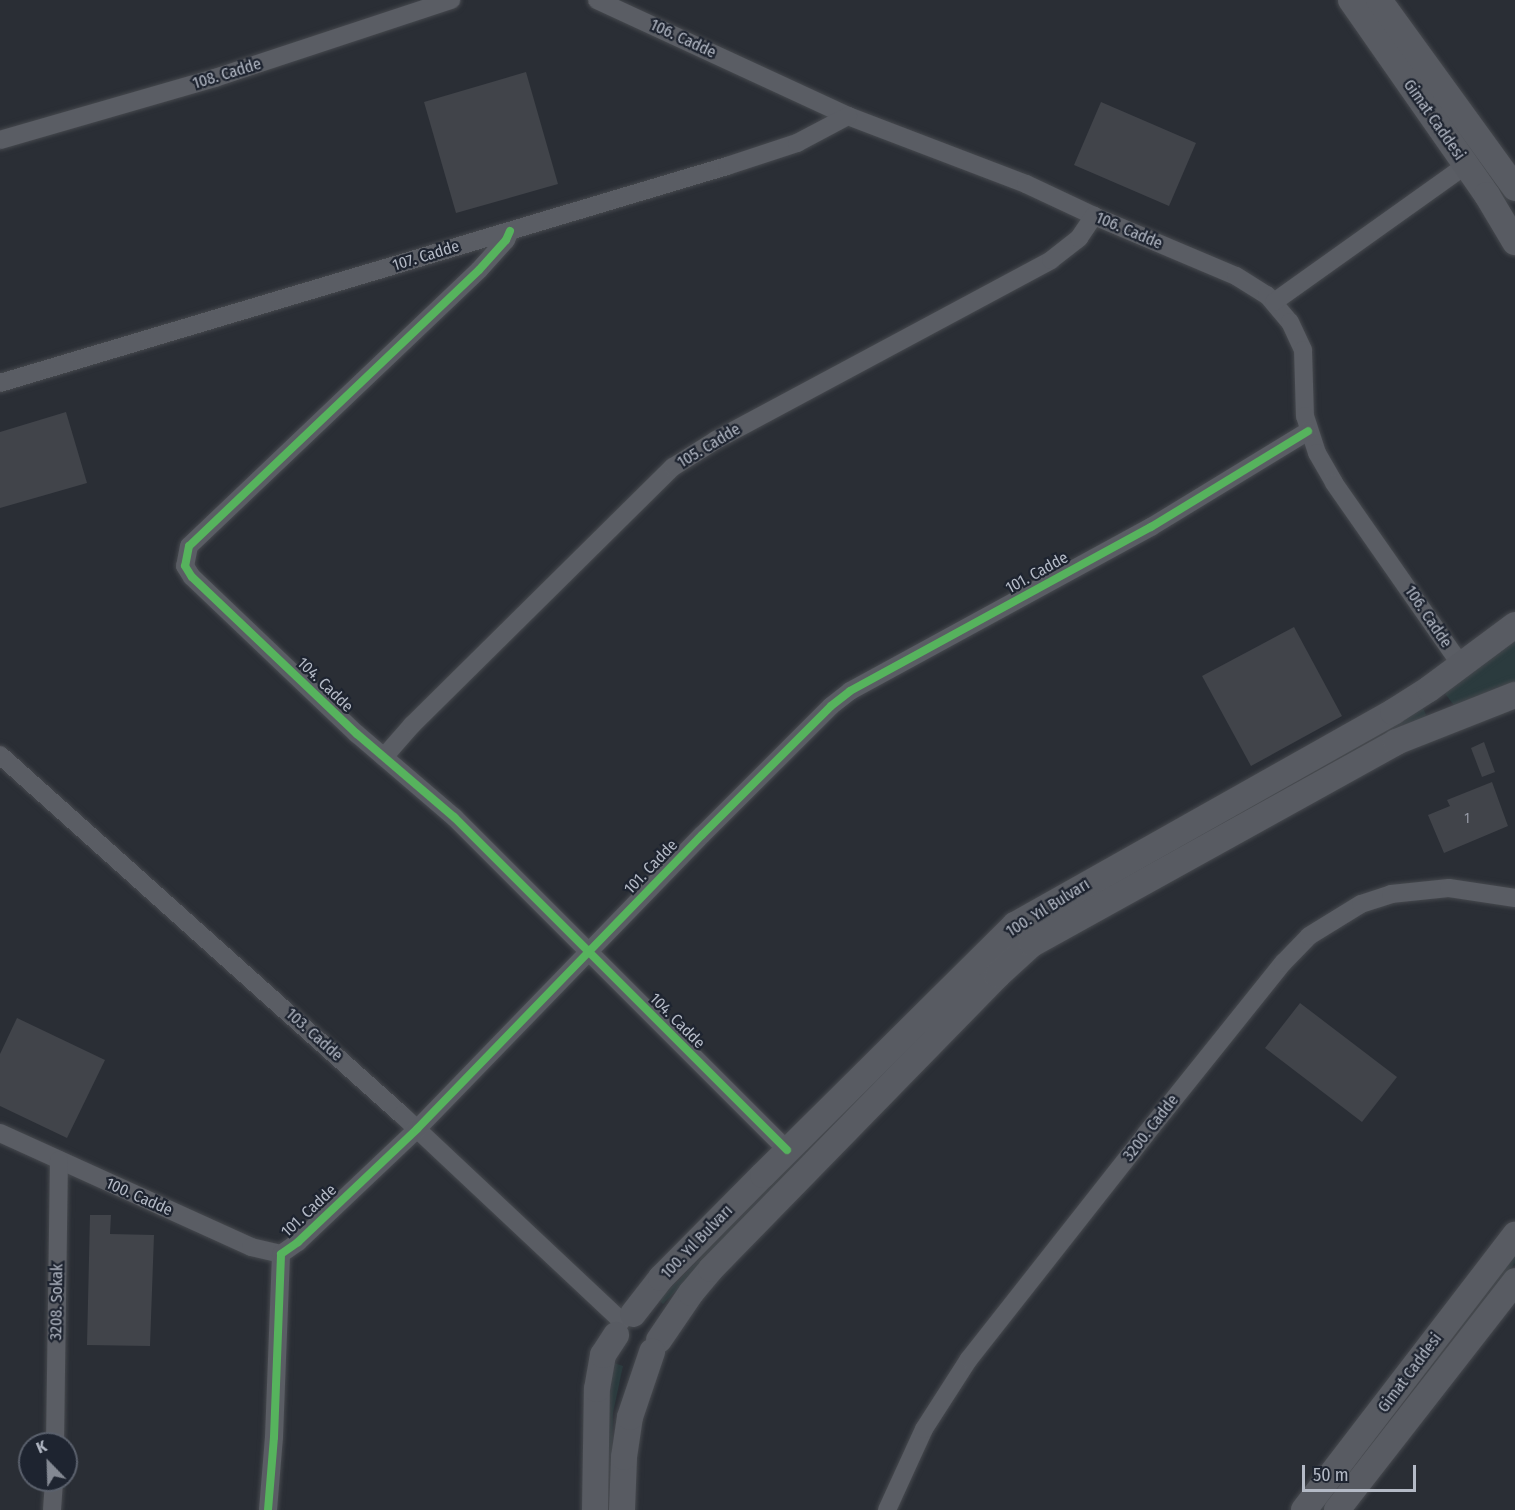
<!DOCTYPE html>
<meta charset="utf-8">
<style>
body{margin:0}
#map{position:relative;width:1515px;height:1510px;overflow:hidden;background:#2a2e35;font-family:"Fira Sans Condensed",sans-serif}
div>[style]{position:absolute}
.green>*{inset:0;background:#2b3b3e}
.building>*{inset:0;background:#41444a}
.roads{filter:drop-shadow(0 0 2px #46494e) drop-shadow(0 0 2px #46494e)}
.minor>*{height:18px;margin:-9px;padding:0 9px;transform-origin:9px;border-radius:9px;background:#5a5d64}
.secondary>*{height:26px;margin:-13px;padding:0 13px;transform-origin:13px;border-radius:13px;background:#585b62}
.cycleway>*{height:8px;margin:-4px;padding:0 4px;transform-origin:4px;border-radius:4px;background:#56b35d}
span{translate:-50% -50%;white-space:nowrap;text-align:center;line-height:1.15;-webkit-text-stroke:4.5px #1e2430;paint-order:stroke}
.number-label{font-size:14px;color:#979ca7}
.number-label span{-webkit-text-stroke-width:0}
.street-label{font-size:16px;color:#b4bac6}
.north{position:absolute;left:18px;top:1432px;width:60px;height:60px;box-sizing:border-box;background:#1e2430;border:2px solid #5a606c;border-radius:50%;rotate:337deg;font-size:16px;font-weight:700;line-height:24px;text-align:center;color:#b4bac6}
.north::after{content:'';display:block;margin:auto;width:21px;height:27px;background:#848993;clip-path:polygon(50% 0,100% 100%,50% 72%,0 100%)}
.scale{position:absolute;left:1302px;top:1465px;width:114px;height:27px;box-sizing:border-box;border:3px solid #b4bac6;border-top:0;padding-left:8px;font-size:18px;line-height:21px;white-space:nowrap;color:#b4bac6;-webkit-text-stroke:4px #1e2430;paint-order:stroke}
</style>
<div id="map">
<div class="green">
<i style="clip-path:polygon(1515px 636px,1515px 685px,1456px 708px,1443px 691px)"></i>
<i style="clip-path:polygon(1422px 706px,1428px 719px,1025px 938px,663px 1304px,659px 1300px,1011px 942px,1367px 740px)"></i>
<i style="clip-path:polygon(1515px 1252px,1515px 1263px,1387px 1429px,1382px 1424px)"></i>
<i style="clip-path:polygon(614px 1363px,623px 1366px,613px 1413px,611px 1510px,605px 1510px,607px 1405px)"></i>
</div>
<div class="building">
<i style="clip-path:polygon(526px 72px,558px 184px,456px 213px,424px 102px)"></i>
<i style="clip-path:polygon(1101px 102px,1196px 143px,1169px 206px,1074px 165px)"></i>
<i style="clip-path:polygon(66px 412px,87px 483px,0 508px,0 432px)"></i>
<i style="clip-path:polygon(1294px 627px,1342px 716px,1251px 766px,1202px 676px)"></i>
<i style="clip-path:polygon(1484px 742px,1495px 772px,1482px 777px,1471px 748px)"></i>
<i style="clip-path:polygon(1492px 782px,1508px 826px,1444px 853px,1428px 815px,1450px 806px,1447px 800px)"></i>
<i style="clip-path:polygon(1300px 1003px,1397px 1077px,1362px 1122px,1265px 1048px)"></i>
<i style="clip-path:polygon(17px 1018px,105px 1060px,67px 1138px,0 1106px,0 1054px)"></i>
<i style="clip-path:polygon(90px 1215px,111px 1215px,110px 1234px,154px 1235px,150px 1346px,87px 1345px)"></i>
</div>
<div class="roads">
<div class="minor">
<i style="left:597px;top:0;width:277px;rotate:24.8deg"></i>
<i style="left:848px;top:116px;width:191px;rotate:20.9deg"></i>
<i style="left:1026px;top:184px;width:75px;rotate:25.2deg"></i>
<i style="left:1094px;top:216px;width:154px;rotate:22.9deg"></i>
<i style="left:1236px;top:276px;width:36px;rotate:32deg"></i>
<i style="left:1267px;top:295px;width:35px;rotate:50deg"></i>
<i style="left:1290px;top:322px;width:31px;rotate:65deg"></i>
<i style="left:1303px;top:350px;width:66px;rotate:88.3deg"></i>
<i style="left:1305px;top:416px;width:39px;rotate:72deg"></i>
<i style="left:1317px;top:453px;width:34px;rotate:60deg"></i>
<i style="left:1334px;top:483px;width:222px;rotate:55.1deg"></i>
<i style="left:0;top:140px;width:224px;rotate:-16.1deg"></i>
<i style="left:215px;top:78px;width:249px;rotate:-18.3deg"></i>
<i style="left:510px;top:231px;width:10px;rotate:114deg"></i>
<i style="left:506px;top:240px;width:40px;rotate:132deg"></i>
<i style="left:479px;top:270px;width:400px;rotate:136.4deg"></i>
<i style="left:189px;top:546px;width:20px;rotate:101deg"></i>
<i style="left:185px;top:566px;width:13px;rotate:58deg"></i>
<i style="left:192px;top:577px;width:228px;rotate:43.6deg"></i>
<i style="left:357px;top:734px;width:128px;rotate:40.6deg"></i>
<i style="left:454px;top:817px;width:471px;rotate:45deg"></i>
<i style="left:1274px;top:302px;width:236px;rotate:-35.5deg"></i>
<i style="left:0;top:383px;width:759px;rotate:-16.62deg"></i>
<i style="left:727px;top:166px;width:74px;rotate:-18.2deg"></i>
<i style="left:797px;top:143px;width:58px;rotate:-27.9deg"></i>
<i style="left:0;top:755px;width:540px;rotate:41.85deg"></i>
<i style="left:402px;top:1115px;width:301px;rotate:43.2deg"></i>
<i style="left:384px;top:757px;width:43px;rotate:-48.8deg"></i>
<i style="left:412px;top:725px;width:367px;rotate:-44.7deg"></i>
<i style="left:673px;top:467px;width:51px;rotate:-32.1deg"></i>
<i style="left:716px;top:440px;width:380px;rotate:-28.2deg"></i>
<i style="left:1051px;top:260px;width:36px;rotate:-38deg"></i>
<i style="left:1079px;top:238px;width:27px;rotate:-56deg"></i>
<i style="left:0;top:1133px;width:276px;rotate:24.4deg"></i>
<i style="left:251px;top:1247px;width:31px;rotate:13deg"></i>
<i style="left:55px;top:1444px;width:284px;rotate:-89.2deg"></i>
<i style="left:52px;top:1510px;width:30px;rotate:-86deg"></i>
<i style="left:268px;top:1510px;width:73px;rotate:-85.3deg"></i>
<i style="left:274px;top:1437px;width:183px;rotate:-87.8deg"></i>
<i style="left:281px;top:1254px;width:21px;rotate:-35deg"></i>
<i style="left:298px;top:1242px;width:164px;rotate:-43.5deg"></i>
<i style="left:417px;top:1129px;width:409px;rotate:-45.9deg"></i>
<i style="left:702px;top:835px;width:182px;rotate:-45deg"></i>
<i style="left:831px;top:706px;width:24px;rotate:-38deg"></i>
<i style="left:850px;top:691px;width:343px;rotate:-28.6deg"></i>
<i style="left:1151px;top:527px;width:184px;rotate:-31.4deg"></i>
<i style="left:887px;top:1510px;width:89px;rotate:-65.4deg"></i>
<i style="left:924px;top:1429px;width:83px;rotate:-57.3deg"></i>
<i style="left:969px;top:1359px;width:285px;rotate:-51.8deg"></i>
<i style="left:1145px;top:1135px;width:221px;rotate:-51.3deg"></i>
<i style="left:1283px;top:963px;width:37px;rotate:-46deg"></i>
<i style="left:1309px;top:936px;width:61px;rotate:-31.6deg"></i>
<i style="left:1361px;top:904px;width:32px;rotate:-18deg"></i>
<i style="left:1391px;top:894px;width:58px;rotate:-5.9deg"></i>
<i style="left:1449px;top:888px;width:67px;rotate:8.6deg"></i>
</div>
<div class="secondary">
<i style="left:1351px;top:0;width:238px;rotate:55.1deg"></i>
<i style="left:1487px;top:195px;width:55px;rotate:59.2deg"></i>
<i style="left:1379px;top:0;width:232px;rotate:54.1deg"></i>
<i style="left:633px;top:1314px;width:46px;rotate:-52.1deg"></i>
<i style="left:661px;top:1278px;width:145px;rotate:-45.3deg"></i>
<i style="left:763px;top:1175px;width:355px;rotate:-44.8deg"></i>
<i style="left:1015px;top:925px;width:434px;rotate:-29.4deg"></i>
<i style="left:1393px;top:712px;width:43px;rotate:-32.6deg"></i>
<i style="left:1429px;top:689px;width:107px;rotate:-36.7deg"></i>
<i style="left:659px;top:1340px;width:57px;rotate:-55.8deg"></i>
<i style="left:691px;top:1293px;width:31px;rotate:-50deg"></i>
<i style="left:711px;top:1269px;width:411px;rotate:-45.7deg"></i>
<i style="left:998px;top:975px;width:46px;rotate:-42.4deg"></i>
<i style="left:1032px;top:944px;width:416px;rotate:-29deg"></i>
<i style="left:1396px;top:742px;width:128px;rotate:-21.6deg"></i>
<i style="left:595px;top:1510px;width:121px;rotate:-89.1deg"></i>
<i style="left:597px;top:1389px;width:35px;rotate:-80deg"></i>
<i style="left:603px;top:1355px;width:24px;rotate:-57deg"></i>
<i style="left:622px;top:1510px;width:53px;rotate:-87.8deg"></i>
<i style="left:624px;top:1457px;width:40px;rotate:-81.5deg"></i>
<i style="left:630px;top:1417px;width:69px;rotate:-71.3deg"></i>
<i style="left:1304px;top:1510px;width:347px;rotate:-52.5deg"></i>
<i style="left:1337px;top:1510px;width:290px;rotate:-52.1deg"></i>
</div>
</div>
<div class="cycleway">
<i style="left:510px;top:231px;width:10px;rotate:114deg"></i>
<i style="left:506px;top:240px;width:40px;rotate:132deg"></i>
<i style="left:479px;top:270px;width:400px;rotate:136.4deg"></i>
<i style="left:189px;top:546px;width:20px;rotate:101deg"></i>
<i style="left:185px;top:566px;width:13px;rotate:58deg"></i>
<i style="left:192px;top:577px;width:228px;rotate:43.6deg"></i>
<i style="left:357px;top:734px;width:128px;rotate:40.6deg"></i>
<i style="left:454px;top:817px;width:471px;rotate:45deg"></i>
<i style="left:268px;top:1510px;width:73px;rotate:-85.3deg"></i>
<i style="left:274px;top:1437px;width:183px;rotate:-87.8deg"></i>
<i style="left:281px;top:1254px;width:21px;rotate:-35deg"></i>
<i style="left:298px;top:1242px;width:164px;rotate:-43.5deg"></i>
<i style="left:417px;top:1129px;width:409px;rotate:-45.9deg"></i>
<i style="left:702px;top:835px;width:182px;rotate:-45deg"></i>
<i style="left:831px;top:706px;width:24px;rotate:-38deg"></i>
<i style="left:850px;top:691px;width:343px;rotate:-28.6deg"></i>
<i style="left:1151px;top:527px;width:184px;rotate:-31.4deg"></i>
</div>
<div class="number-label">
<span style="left:1467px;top:819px">1</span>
</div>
<div class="street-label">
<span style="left:683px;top:39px;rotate:25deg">106. Cadde</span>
<span style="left:227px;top:74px;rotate:-17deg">108. Cadde</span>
<span style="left:1434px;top:120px;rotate:55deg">Gimat Caddesi</span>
<span style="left:1129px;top:231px;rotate:23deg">106. Cadde</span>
<span style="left:426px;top:256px;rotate:-17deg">107. Cadde</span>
<span style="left:709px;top:446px;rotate:-31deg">105. Cadde</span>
<span style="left:1037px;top:573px;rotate:-29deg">101. Cadde</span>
<span style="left:1428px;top:617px;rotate:56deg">106. Cadde</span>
<span style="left:325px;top:685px;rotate:44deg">104. Cadde</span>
<span style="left:651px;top:867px;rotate:-46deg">101. Cadde</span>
<span style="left:1048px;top:908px;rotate:-32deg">100. Yıl Bulvarı</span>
<span style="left:677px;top:1021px;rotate:45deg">104. Cadde</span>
<span style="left:314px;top:1035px;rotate:42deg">103. Cadde</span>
<span style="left:1151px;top:1128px;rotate:-52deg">3200. Cadde</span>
<span style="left:139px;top:1197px;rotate:24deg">100. Cadde</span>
<span style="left:309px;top:1211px;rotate:-43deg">101. Cadde</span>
<span style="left:697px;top:1242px;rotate:-46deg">100. Yıl Bulvarı</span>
<span style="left:57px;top:1302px;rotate:-89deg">3208. Sokak</span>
<span style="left:1410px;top:1373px;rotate:-53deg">Gimat Caddesi</span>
</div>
<div class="north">K</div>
<div class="scale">50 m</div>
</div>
